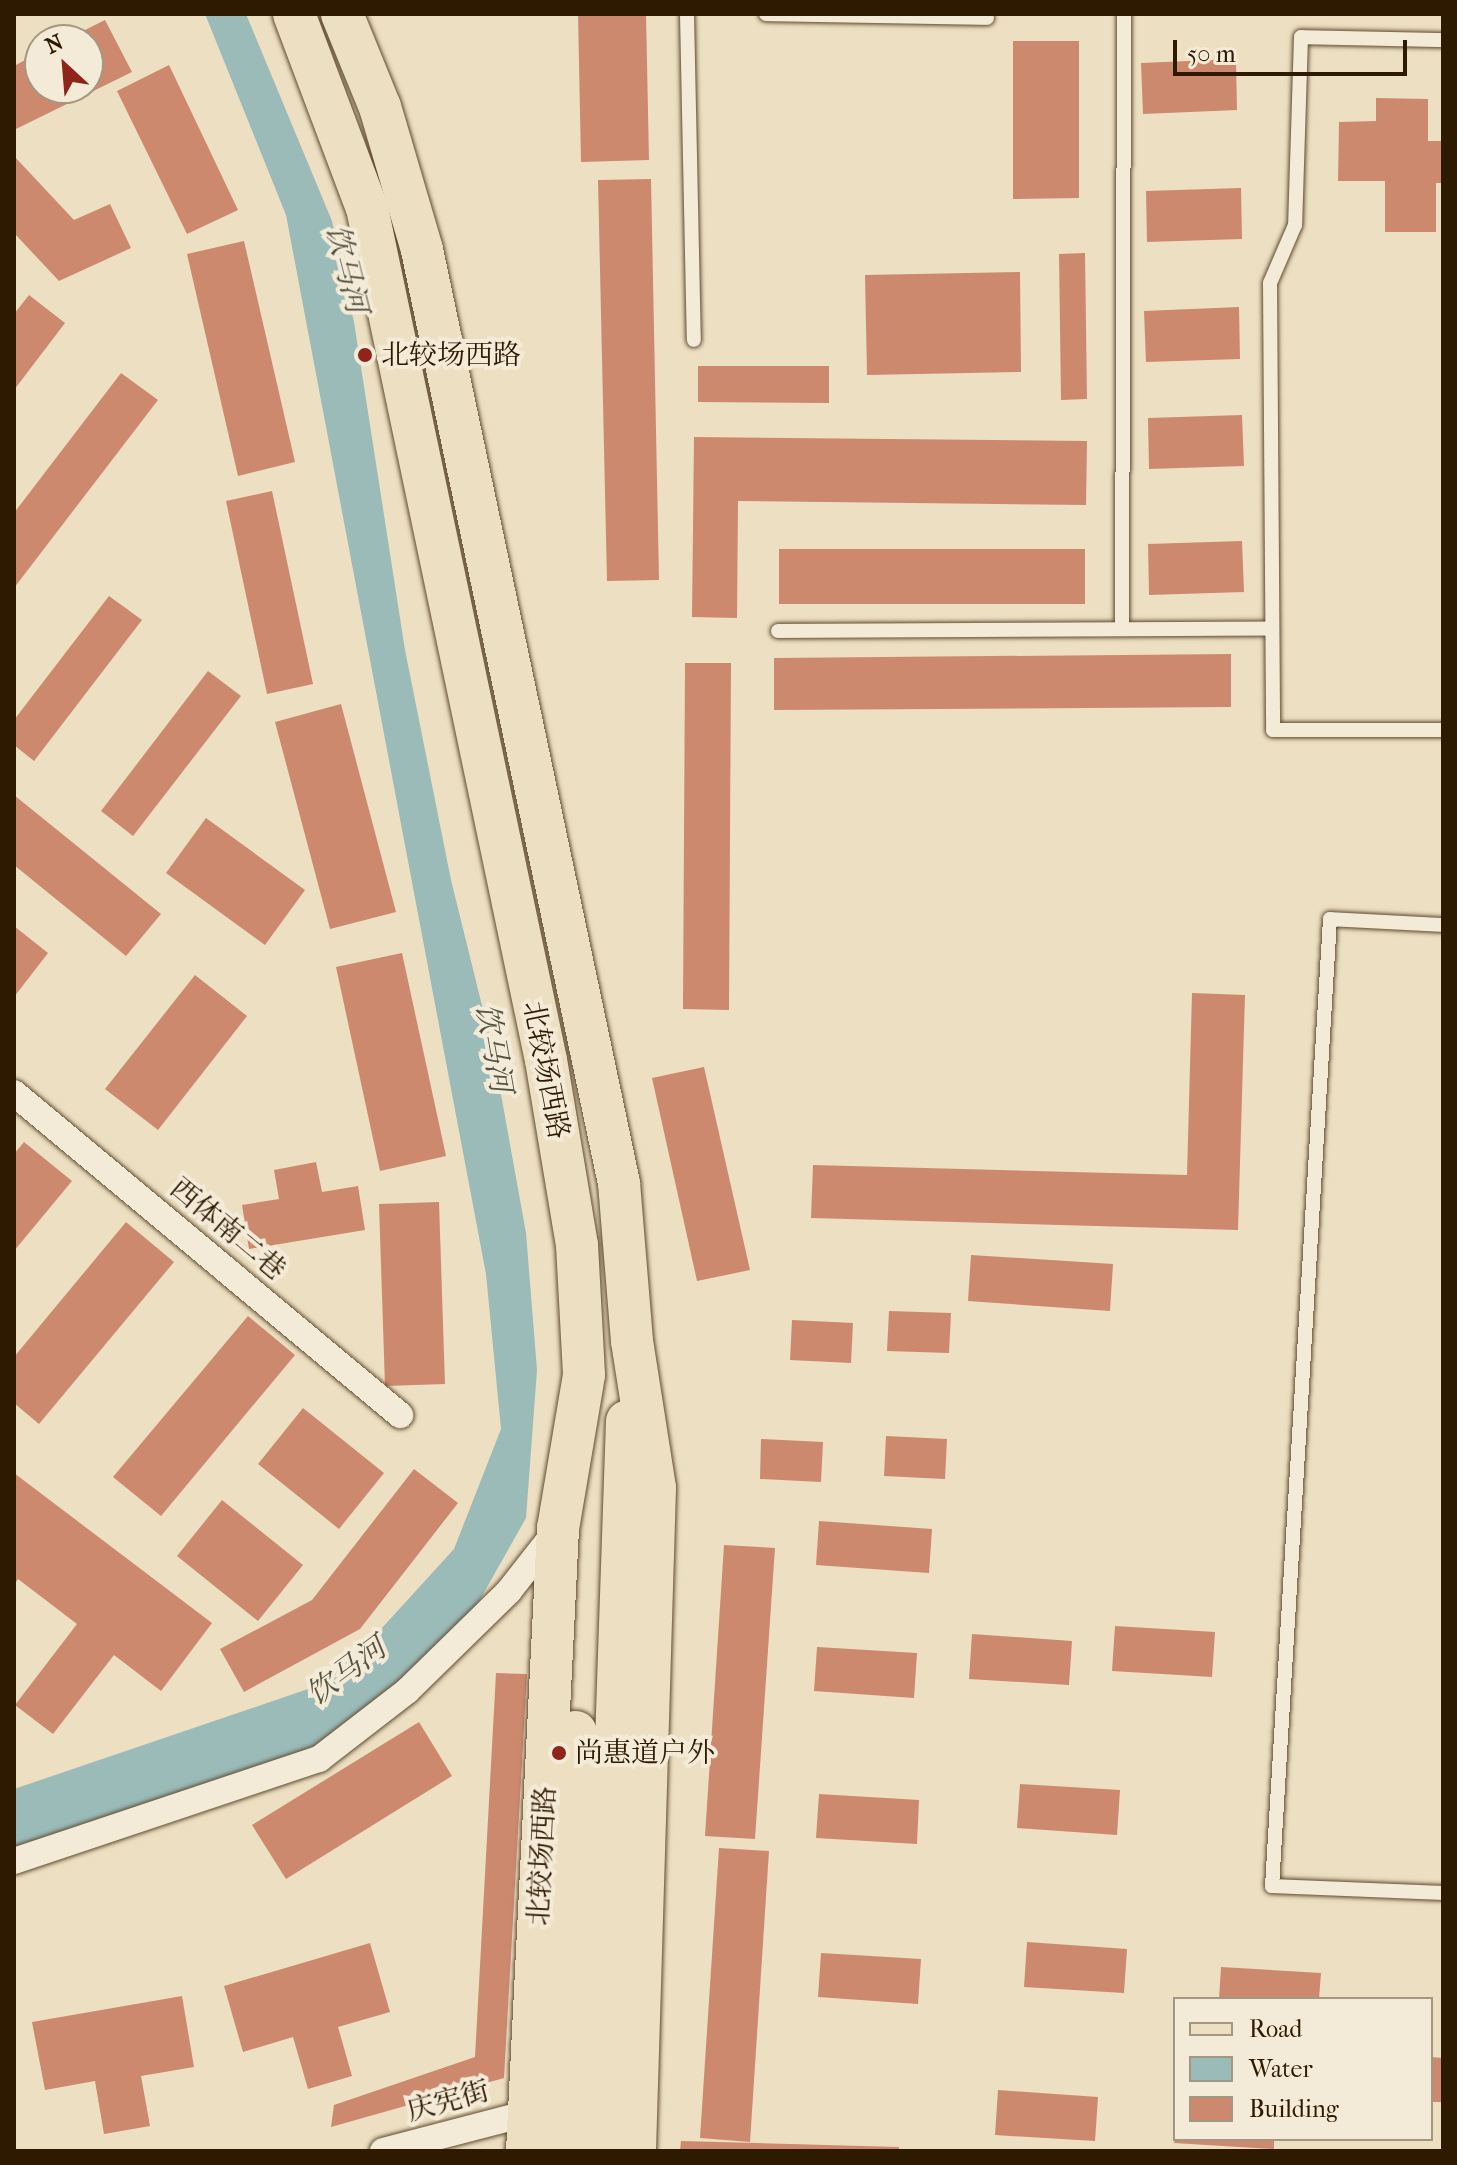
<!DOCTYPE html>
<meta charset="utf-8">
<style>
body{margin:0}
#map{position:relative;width:1457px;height:2165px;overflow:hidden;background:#eddfc1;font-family:"IM FELL French Canon","Noto Serif SC",serif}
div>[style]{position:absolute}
.water>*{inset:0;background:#9bbbb9}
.building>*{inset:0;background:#cd896e}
.roads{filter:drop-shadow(0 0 2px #5e4b30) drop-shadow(0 0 2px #5e4b30)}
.service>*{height:14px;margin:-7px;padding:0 7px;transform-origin:7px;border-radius:7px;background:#f3ead7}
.minor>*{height:26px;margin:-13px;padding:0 13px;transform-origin:13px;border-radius:13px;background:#f3ead7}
.primary>*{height:42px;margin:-21px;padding:0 21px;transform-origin:21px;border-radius:21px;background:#eddfc1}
.dots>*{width:22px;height:22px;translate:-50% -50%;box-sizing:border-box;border:4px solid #f3ead7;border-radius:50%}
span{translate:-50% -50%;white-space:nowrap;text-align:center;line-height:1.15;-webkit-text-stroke:8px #f3ead7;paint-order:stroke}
.poi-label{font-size:28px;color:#2e1a00}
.left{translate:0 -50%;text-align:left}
.street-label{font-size:28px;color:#2e1a00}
.water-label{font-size:30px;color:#545241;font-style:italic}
.frame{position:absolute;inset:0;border:16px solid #2e1a00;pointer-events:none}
.legend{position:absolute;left:1173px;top:1997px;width:260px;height:144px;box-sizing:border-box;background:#f3ead7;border:2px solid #a49781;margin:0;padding:10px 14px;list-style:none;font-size:24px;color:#2e1a00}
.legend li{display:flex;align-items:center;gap:16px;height:40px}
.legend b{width:40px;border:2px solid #a49781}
.north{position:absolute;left:24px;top:24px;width:80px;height:80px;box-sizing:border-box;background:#f3ead7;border:2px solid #a49781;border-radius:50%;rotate:334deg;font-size:22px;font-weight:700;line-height:32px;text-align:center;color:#2e1a00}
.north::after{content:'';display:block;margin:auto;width:28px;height:36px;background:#8f2418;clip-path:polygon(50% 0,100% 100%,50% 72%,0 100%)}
.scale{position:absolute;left:1173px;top:40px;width:234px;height:36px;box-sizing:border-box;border:4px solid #2e1a00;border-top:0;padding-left:10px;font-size:24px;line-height:28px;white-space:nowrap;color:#2e1a00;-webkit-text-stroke:6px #f3ead7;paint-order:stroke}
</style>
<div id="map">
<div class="water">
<i style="clip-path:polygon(205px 14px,246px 14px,332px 221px,354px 322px,405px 650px,451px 880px,493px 1050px,526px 1233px,537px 1370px,526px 1518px,473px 1612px,384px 1704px,304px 1758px,14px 1847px,14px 1789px,311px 1688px,371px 1640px,454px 1549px,501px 1429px,486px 1274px,286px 215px)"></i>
</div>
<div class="building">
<i style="clip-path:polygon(578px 14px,646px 14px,649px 160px,581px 162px)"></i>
<i style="clip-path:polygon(105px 20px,132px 72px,14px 130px,14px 66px,40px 52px,40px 88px,88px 88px,88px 40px,65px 40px)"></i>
<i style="clip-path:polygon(1013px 41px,1079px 41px,1079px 198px,1013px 199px)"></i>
<i style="clip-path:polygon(1236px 59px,1237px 110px,1143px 114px,1141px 63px)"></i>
<i style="clip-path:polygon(169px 65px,238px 210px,187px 234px,117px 91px)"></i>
<i style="clip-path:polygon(1376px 98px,1428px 99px,1428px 141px,1443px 141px,1443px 183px,1436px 183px,1436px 232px,1385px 232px,1385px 181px,1338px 181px,1339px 122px,1376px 121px)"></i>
<i style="clip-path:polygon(14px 156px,74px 220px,110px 204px,131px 248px,59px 281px,14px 233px)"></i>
<i style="clip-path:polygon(651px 179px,659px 580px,607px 581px,598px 180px)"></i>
<i style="clip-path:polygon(1241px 188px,1242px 239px,1147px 242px,1146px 191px)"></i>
<i style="clip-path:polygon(244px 241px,295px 462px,238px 476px,187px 254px)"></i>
<i style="clip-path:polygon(1085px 253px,1087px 399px,1061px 400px,1059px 254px)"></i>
<i style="clip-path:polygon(1020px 272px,1021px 372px,867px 375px,865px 275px)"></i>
<i style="clip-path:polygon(29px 295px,65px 323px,14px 390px,14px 314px)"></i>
<i style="clip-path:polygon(1239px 307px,1240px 359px,1146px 362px,1144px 311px)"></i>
<i style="clip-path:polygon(698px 366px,829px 366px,829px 403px,698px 402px)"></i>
<i style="clip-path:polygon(121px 373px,158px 400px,14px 588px,14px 513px)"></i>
<i style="clip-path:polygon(1242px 415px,1244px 466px,1149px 469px,1148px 418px)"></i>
<i style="clip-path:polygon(694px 437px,1087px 441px,1086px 505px,738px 501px,737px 618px,692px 617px)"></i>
<i style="clip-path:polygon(272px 491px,313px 684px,267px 694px,226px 501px)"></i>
<i style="clip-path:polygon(1242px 541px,1244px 592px,1149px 595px,1148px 544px)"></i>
<i style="clip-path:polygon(779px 549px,1085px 549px,1085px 604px,779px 604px)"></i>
<i style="clip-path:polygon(109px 596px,142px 620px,34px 761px,14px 745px,14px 720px)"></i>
<i style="clip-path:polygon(1231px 654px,1231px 707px,774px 710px,774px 658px)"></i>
<i style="clip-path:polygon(685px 663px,731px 663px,729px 1010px,683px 1009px)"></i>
<i style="clip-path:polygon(208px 671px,241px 696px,133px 836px,101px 811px)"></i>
<i style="clip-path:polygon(341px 704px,396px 912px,330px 929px,275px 722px)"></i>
<i style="clip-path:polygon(14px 795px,161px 914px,126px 956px,14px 865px)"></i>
<i style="clip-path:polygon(206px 818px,305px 890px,265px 945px,166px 873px)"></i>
<i style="clip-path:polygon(14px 926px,48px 953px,14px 997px)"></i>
<i style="clip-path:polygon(402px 953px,446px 1156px,380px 1171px,336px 967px)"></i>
<i style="clip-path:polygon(195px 975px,247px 1016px,158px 1130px,105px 1089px)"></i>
<i style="clip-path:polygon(1192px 993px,1245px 995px,1238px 1230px,811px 1218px,813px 1165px,1187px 1175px)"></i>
<i style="clip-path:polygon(704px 1067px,750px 1270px,697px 1281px,652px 1078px)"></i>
<i style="clip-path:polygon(24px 1142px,72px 1181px,14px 1251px,14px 1154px)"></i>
<i style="clip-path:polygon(316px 1162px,322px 1192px,358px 1186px,365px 1230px,249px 1249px,242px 1205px,279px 1199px,274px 1170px)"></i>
<i style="clip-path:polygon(439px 1202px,445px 1384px,385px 1386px,379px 1204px)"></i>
<i style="clip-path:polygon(126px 1222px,174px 1262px,39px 1424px,14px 1403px,14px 1357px)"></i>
<i style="clip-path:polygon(971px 1255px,1113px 1264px,1110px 1311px,968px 1301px)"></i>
<i style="clip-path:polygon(889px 1311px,951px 1313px,949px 1353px,887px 1351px)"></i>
<i style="clip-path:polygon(248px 1316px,295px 1355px,161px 1516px,113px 1477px)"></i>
<i style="clip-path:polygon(792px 1320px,853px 1323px,851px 1363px,790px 1360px)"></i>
<i style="clip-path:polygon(303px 1408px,384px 1473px,339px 1529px,258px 1464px)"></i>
<i style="clip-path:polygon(886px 1436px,947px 1439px,945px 1479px,884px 1476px)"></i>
<i style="clip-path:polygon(761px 1439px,823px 1442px,821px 1482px,760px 1479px)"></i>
<i style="clip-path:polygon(414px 1469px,458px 1503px,360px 1629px,244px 1692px,220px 1649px,312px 1600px)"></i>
<i style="clip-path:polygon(14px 1473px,212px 1623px,161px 1691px,114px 1655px,53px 1734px,15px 1705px,77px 1624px,18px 1579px,14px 1585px)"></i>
<i style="clip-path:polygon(222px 1500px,303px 1565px,258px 1621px,177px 1556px)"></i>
<i style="clip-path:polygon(819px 1521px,932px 1529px,929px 1573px,816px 1565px)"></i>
<i style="clip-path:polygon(724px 1545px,775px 1548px,755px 1839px,705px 1836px)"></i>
<i style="clip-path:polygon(1115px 1626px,1215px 1632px,1212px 1677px,1112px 1671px)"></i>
<i style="clip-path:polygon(972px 1634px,1072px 1641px,1069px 1685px,969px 1679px)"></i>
<i style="clip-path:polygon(817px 1647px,917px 1653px,914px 1698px,814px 1691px)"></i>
<i style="clip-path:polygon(496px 1673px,527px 1674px,504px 2078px,331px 2127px,334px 2105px,475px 2057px)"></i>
<i style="clip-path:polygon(419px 1722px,452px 1776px,286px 1879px,252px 1825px)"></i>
<i style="clip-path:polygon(1020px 1784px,1120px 1790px,1117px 1835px,1017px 1828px)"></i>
<i style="clip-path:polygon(819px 1794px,919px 1800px,917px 1844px,816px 1838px)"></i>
<i style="clip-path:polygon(719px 1848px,769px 1851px,750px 2142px,700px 2138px)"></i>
<i style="clip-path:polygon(1027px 1942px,1127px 1949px,1124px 1993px,1024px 1987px)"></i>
<i style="clip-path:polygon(370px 1943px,390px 2012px,338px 2027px,352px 2076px,308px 2089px,293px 2037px,243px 2052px,224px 1986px)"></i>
<i style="clip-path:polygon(821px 1953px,921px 1959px,918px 2004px,818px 1997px)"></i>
<i style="clip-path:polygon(1221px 1967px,1321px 1973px,1319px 1999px,1219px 1999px)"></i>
<i style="clip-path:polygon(182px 1996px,194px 2067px,141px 2076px,150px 2126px,104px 2134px,95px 2081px,45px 2090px,32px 2022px)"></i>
<i style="clip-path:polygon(1431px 2057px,1443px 2058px,1443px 2102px,1431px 2102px)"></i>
<i style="clip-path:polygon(998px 2090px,1098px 2097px,1095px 2141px,995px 2135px)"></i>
<i style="clip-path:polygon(1175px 2139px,1274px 2139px,1274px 2149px,1174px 2143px)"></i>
<i style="clip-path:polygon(681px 2141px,899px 2147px,899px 2151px,680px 2151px)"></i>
</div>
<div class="roads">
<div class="service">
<i style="left:687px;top:14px;width:326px;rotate:88.8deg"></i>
<i style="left:766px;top:14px;width:221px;rotate:1deg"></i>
<i style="left:1443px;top:40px;width:142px;rotate:-178.8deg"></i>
<i style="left:1301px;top:37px;width:188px;rotate:91.8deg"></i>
<i style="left:1295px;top:225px;width:63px;rotate:113.3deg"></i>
<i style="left:1270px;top:283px;width:447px;rotate:89.6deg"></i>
<i style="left:1273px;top:730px;width:170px"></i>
<i style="left:1122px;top:629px;width:615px;rotate:-89.81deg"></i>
<i style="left:778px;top:631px;width:493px;rotate:-0.3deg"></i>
<i style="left:1443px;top:925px;width:113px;rotate:-177deg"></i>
<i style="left:1330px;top:919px;width:969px;rotate:93.43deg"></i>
<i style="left:1272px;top:1886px;width:171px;rotate:2.3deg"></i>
</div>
<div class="minor">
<i style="left:14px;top:1093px;width:503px;rotate:39.83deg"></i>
<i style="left:14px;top:1861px;width:322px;rotate:-18.5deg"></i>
<i style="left:319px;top:1759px;width:111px;rotate:-37.7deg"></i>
<i style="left:407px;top:1691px;width:143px;rotate:-44.4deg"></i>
<i style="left:509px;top:1591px;width:76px;rotate:-51.9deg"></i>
<i style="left:383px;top:2151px;width:151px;rotate:-14.6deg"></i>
</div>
<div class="primary">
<i style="left:294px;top:14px;width:207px;rotate:69.4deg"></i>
<i style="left:367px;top:208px;width:871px;rotate:78.14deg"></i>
<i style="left:546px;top:1060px;width:188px;rotate:80.5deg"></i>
<i style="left:577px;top:1245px;width:130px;rotate:86.9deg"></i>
<i style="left:584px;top:1375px;width:156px;rotate:99.6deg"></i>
<i style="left:558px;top:1529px;width:623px;rotate:92.85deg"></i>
<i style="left:342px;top:14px;width:100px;rotate:67.8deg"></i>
<i style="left:380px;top:107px;width:149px;rotate:73.6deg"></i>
<i style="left:422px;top:250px;width:954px;rotate:78.08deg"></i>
<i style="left:619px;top:1183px;width:159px;rotate:85.3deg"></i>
<i style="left:632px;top:1341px;width:149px;rotate:81.1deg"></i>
<i style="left:655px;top:1488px;width:663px;rotate:91.73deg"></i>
<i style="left:567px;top:2151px;width:419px;rotate:-88.8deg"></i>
<i style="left:602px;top:2151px;width:730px;rotate:-88.04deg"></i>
</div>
</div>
<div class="dots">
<i style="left:365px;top:355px;background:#8f2418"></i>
<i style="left:559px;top:1753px;background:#8f2418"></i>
</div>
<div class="poi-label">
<span class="left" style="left:381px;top:355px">北较场西路</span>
<span class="left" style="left:575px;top:1753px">尚惠道户外</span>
</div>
<div class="street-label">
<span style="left:546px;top:1070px;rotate:79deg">北较场西路</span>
<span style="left:228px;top:1229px;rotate:40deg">西体南二巷</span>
<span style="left:542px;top:1856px;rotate:-87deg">北较场西路</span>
<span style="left:448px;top:2101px;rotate:-15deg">庆宪街</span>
</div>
<div class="water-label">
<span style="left:346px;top:269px;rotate:76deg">饮马河</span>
<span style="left:493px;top:1048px;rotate:80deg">饮马河</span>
<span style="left:347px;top:1672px;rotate:-37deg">饮马河</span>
</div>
<div class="frame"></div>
<ul class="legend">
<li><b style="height:10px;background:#eddfc1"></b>Road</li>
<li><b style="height:22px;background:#9bbbb9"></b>Water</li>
<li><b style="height:22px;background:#cd896e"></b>Building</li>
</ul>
<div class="north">N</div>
<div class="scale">50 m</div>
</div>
